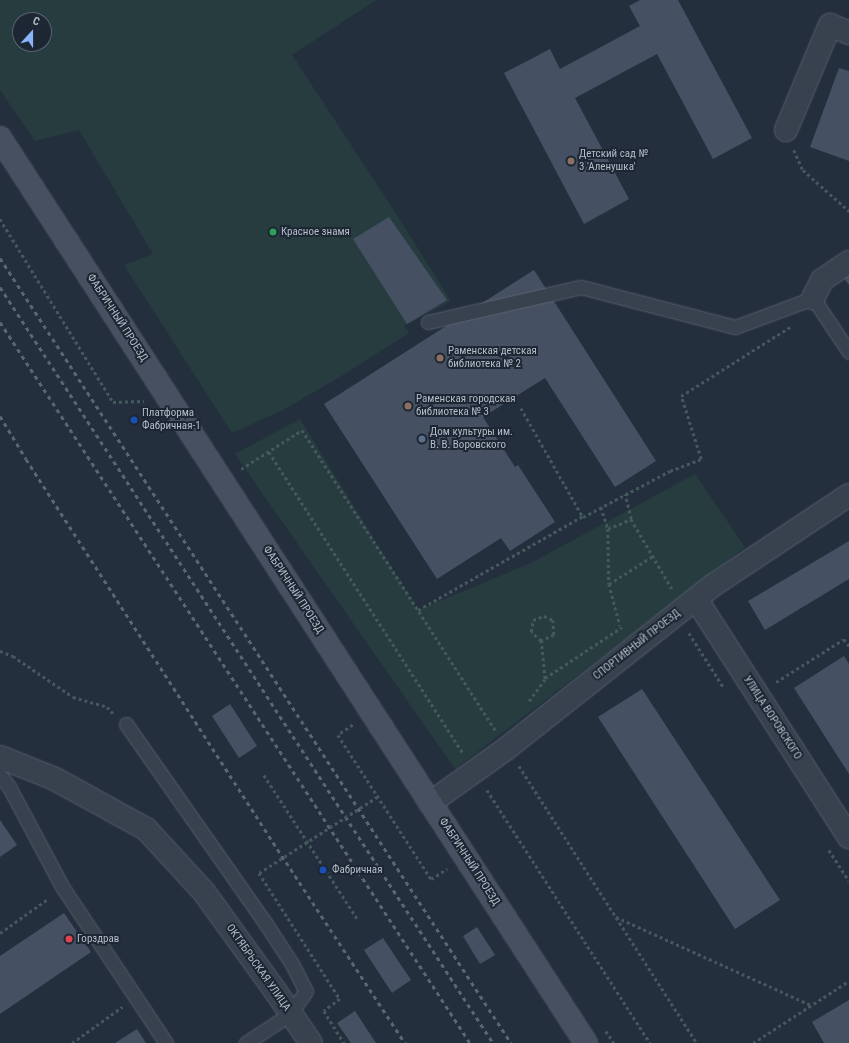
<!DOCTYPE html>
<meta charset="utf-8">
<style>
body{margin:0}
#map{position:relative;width:849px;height:1043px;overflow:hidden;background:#242f3e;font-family:"Roboto Condensed",sans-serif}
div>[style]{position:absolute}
.green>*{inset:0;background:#263c3f}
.building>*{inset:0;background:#455162}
.path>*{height:2.5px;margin-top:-1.25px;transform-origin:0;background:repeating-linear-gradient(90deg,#44595c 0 3px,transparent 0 6px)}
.roads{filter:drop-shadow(0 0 1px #565f6c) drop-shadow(0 0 1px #565f6c)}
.service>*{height:13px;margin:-6.5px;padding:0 6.5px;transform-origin:6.5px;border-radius:6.5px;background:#38414e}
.minor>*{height:22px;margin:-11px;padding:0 11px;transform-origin:11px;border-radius:11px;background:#38414e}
.tertiary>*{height:22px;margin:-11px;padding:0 11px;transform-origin:11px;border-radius:11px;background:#38414e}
.secondary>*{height:22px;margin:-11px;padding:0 11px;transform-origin:11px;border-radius:11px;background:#465061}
.rail>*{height:3px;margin-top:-1.5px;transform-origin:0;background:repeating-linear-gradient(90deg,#5a6575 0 4px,transparent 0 8px)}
.path-bridge>*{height:2.5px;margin-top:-1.25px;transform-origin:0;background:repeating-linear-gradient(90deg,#44595c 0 3px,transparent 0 6px)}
.dots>*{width:11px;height:11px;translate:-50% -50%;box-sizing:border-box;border:2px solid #1d2633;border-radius:50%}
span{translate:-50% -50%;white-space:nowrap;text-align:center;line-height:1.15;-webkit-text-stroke:4px #1d2633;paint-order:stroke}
.poi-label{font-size:11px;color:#b4bcc9}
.left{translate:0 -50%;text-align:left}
.street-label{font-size:11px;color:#b4bcc9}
.north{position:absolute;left:12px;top:12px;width:40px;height:40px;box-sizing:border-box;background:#1d2633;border:1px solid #59626f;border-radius:50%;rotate:21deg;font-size:11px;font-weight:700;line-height:16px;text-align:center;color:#b4bcc9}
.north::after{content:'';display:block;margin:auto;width:14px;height:18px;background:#8ab4f8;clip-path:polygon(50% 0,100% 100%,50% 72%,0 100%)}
</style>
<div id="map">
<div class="green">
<i style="clip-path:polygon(evenodd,0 0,376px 0,292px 55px,393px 209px,451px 301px,404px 326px,409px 333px,343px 375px,283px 410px,232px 433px,124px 265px,153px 254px,79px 130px,35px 141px,0 90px,0 0,20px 20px,44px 20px,44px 44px,20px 44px,20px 20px)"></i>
<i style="clip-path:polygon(300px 419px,418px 610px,531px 563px,695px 474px,745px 547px,455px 769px,235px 454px)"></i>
</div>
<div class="building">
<i style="clip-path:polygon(640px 0,678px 0,752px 138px,713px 159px,657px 54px,575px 98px,629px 199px,584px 224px,504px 73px,550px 49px,560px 69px,640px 26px,629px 6px)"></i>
<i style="clip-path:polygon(839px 68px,849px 71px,849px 161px,810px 147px)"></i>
<i style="clip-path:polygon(389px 217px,447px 300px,407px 324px,353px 239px)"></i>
<i style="clip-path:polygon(534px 270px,656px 461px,615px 487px,545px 378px,483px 417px,515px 467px,518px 465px,555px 522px,510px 551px,501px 538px,437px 579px,324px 404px)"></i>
<i style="clip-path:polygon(849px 273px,849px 285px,843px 277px)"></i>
<i style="clip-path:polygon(849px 541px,849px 579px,765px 630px,748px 601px)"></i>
<i style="clip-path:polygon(844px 656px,849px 664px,849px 774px,794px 688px)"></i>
<i style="clip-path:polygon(642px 689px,780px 900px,735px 929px,598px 717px)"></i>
<i style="clip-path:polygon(230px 704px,257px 746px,239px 758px,212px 716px)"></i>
<i style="clip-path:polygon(0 820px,17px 845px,0 857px)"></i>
<i style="clip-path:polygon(64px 913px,91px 952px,0 1014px,0 956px)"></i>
<i style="clip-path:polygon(477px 927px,495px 955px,480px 964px,463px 936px)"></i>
<i style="clip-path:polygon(383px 938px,411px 980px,392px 993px,364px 950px)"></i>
<i style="clip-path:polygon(849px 1000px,849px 1043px,824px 1043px,812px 1022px)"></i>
<i style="clip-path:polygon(355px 1011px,376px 1043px,351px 1043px,337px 1023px)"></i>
<i style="clip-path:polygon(137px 1029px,146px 1043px,115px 1043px)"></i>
</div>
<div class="path">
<i style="left:794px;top:150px;width:22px;rotate:66deg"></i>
<i style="left:803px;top:170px;width:62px;rotate:41.7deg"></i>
<i style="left:0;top:219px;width:215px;rotate:58.3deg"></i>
<i style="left:113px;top:402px;width:31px;rotate:-2deg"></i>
<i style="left:521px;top:408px;width:125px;rotate:60.4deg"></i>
<i style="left:583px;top:517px;width:98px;rotate:-27.9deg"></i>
<i style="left:670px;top:471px;width:33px;rotate:-21deg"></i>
<i style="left:701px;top:459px;width:66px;rotate:-107.6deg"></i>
<i style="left:681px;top:396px;width:129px;rotate:-32.3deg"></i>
<i style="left:269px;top:452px;width:357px;rotate:57.2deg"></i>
<i style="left:241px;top:469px;width:72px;rotate:-32.6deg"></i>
<i style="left:302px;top:430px;width:357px;rotate:57.2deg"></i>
<i style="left:601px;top:507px;width:23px;rotate:72deg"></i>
<i style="left:608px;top:529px;width:55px;rotate:89deg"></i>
<i style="left:609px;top:584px;width:43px;rotate:75.3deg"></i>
<i style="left:631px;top:519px;width:81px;rotate:59.6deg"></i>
<i style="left:608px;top:529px;width:25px;rotate:-23deg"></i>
<i style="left:631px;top:519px;width:25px;rotate:-104deg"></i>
<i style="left:609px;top:584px;width:52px;rotate:-32.5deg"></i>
<i style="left:418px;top:610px;width:190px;rotate:-29.7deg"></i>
<i style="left:544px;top:616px;width:10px;rotate:24deg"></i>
<i style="left:553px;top:620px;width:15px;rotate:86deg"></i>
<i style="left:554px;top:635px;width:14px;rotate:155deg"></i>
<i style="left:541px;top:641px;width:13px;rotate:-138deg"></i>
<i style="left:531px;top:632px;width:12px;rotate:-81deg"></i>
<i style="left:533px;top:620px;width:12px;rotate:-20deg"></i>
<i style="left:689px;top:633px;width:65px;rotate:57.5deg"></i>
<i style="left:0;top:651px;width:14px;rotate:21deg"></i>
<i style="left:13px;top:656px;width:73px;rotate:34.3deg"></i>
<i style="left:73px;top:697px;width:35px;rotate:16deg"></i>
<i style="left:107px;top:707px;width:10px;rotate:45deg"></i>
<i style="left:545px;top:678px;width:92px;rotate:-33.5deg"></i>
<i style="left:776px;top:682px;width:80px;rotate:-32.3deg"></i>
<i style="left:844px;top:639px;width:9px;rotate:54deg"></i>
<i style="left:529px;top:701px;width:27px;rotate:-54deg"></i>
<i style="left:545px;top:679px;width:39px;rotate:-96deg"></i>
<i style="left:353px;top:725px;width:18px;rotate:146deg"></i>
<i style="left:338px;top:735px;width:171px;rotate:57.1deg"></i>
<i style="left:431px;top:879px;width:19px;rotate:-32deg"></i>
<i style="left:519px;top:766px;width:329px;rotate:57.3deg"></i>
<i style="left:264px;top:775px;width:173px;rotate:57deg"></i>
<i style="left:487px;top:790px;width:301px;rotate:57.2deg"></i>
<i style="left:829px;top:850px;width:37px;rotate:57deg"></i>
<i style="left:259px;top:873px;width:150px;rotate:57.3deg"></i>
<i style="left:340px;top:999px;width:20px;rotate:143deg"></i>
<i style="left:324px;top:1011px;width:38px;rotate:58deg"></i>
<i style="left:616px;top:917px;width:214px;rotate:24.3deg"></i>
<i style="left:0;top:933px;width:60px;rotate:-35.5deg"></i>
<i style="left:606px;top:1031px;width:14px;rotate:56deg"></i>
<i style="left:72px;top:1043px;width:62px;rotate:-35.8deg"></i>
<i style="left:753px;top:1043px;width:114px;rotate:-32.9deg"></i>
</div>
<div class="roads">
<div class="service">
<i style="left:428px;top:322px;width:157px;rotate:-12.9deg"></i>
<i style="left:581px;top:287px;width:159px;rotate:14.6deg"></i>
<i style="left:735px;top:327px;width:83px;rotate:-20.4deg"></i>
<i style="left:813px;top:298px;width:65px;rotate:56.3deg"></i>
<i style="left:126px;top:724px;width:244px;rotate:55deg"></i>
<i style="left:266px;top:924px;width:48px;rotate:57deg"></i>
<i style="left:292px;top:964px;width:30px;rotate:63deg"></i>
<i style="left:306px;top:991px;width:28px;rotate:125deg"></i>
<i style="left:290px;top:1014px;width:53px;rotate:146.6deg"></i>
<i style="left:0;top:775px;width:15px;rotate:53deg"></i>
<i style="left:9px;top:787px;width:115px;rotate:61.9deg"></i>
<i style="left:63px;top:888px;width:186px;rotate:56.4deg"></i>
</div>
<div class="minor">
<i style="left:786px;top:130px;width:114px;rotate:-67.3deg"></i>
<i style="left:830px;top:25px;width:21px;rotate:23deg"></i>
<i style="left:813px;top:298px;width:20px;rotate:-63deg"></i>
<i style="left:822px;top:280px;width:32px;rotate:-34deg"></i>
<i style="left:696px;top:599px;width:283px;rotate:57.3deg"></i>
<i style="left:430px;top:803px;width:95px;rotate:-35.5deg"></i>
<i style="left:507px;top:748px;width:261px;rotate:-38.3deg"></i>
<i style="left:712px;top:586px;width:164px;rotate:-33.6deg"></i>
</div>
<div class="tertiary">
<i style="left:0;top:757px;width:59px;rotate:21.8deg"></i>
<i style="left:55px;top:779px;width:104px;rotate:28.8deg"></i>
<i style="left:146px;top:829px;width:86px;rotate:47.4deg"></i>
<i style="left:204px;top:892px;width:120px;rotate:54.2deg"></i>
<i style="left:274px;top:989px;width:65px;rotate:55.6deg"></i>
</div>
<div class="secondary">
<i style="left:0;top:138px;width:1078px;rotate:57.08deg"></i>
</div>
</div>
<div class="rail">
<i style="left:0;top:258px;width:937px;rotate:56.94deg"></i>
<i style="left:0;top:287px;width:903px;rotate:56.89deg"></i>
<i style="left:0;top:322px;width:861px;rotate:56.9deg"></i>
<i style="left:0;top:416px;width:50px;rotate:58.8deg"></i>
<i style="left:26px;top:459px;width:480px;rotate:57.2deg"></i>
<i style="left:286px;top:862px;width:217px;rotate:56.7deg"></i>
</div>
<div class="path-bridge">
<i style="left:259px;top:873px;width:140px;rotate:-32.8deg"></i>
</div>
<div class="dots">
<i style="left:571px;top:161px;background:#8d6e63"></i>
<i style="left:273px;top:232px;background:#2e9e5b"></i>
<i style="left:440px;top:358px;background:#8d6e63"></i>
<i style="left:408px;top:406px;background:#8d6e63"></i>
<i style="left:134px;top:420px;background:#1a4fb4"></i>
<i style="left:422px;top:439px;background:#5c6f8a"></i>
<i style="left:323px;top:870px;background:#1a4fb4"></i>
<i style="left:69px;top:939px;background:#e0444e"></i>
</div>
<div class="poi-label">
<span class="left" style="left:579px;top:161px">Детский сад №<br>3 'Аленушка'</span>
<span class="left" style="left:281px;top:232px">Красное знамя</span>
<span class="left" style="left:448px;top:358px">Раменская детская<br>библиотека № 2</span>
<span class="left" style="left:416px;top:406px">Раменская городская<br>библиотека № 3</span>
<span class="left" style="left:142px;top:420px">Платформа<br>Фабричная-1</span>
<span class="left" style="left:430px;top:439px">Дом культуры им.<br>В. В. Воровского</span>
<span class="left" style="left:332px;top:870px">Фабричная</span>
<span class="left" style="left:77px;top:939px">Горздрав</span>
</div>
<div class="street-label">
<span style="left:117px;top:318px;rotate:57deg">ФАБРИЧНЫЙ ПРОЕЗД</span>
<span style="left:293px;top:590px;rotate:57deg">ФАБРИЧНЫЙ ПРОЕЗД</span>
<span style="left:637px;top:645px;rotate:-38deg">СПОРТИВНЫЙ ПРОЕЗД</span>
<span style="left:772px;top:718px;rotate:57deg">УЛИЦА ВОРОВСКОГО</span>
<span style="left:469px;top:862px;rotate:57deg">ФАБРИЧНЫЙ ПРОЕЗД</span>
<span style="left:258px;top:968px;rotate:55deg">ОКТЯБРЬСКАЯ УЛИЦА</span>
</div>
<div class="north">С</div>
</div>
